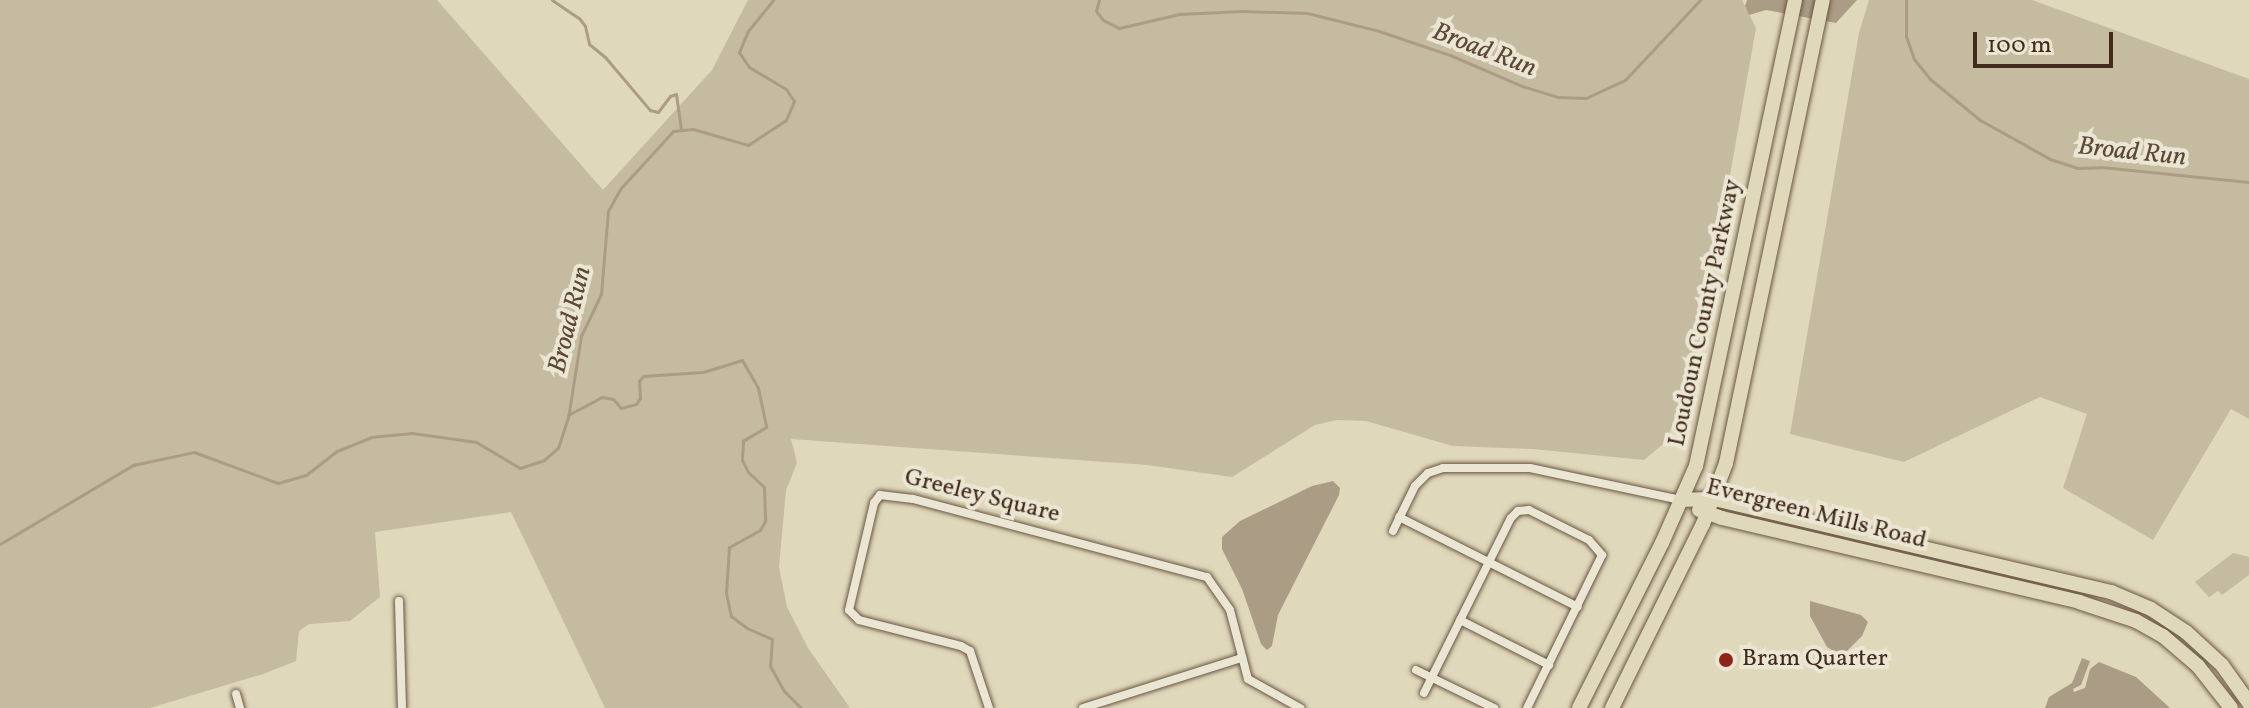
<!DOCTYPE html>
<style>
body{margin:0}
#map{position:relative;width:2249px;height:708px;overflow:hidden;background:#e0d8bb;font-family:Vollkorn,serif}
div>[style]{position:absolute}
.green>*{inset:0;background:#c5bba0}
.water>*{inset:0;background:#ab9d85}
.stream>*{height:3px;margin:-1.5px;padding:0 1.5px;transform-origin:1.5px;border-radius:1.5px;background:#ab9d85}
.roads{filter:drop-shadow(0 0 2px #6a5643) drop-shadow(0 0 2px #6a5643)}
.street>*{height:8px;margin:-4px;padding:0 4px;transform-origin:4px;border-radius:4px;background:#ebe6d3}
.primary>*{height:14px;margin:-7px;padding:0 7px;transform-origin:7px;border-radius:7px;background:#e0d8bb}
.dots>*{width:22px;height:22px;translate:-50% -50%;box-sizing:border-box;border:4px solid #ebe6d3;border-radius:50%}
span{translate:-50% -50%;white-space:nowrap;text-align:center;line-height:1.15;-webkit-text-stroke:8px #ebe6d3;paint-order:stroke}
.street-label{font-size:24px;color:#432b1b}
.poi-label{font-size:24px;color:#432b1b}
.left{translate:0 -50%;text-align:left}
.water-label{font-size:26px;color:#5d4836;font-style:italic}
.scale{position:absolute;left:1973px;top:32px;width:140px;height:36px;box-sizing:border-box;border:4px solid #432b1b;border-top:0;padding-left:10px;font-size:24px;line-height:28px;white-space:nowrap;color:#432b1b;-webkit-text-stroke:6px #ebe6d3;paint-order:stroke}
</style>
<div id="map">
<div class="green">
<i style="clip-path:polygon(0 0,437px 0,603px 190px,712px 70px,748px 0,1742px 0,1756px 28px,1702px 334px,1667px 441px,1644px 460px,1533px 449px,1453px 446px,1366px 421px,1337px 420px,1315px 425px,1232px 477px,1147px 465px,791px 439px,797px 463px,786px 490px,779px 567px,787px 607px,808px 648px,850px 708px,605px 708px,511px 512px,375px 532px,380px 597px,350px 621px,309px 624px,299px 631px,296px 661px,263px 674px,150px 708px,0 708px)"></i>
<i style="clip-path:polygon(1869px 0,2032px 0,2249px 79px,2249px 419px,2231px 409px,2153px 540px,2063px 488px,2087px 414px,2040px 397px,1904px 462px,1790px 434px,1859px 33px)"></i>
<i style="clip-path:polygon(2233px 553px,2249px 557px,2249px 575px,2222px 595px,2218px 591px,2209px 597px,2195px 582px)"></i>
</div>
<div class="water">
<i style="clip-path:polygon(1747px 0,1857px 0,1836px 23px,1766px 10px,1749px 15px,1745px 6px)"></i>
<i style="clip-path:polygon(1333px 481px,1340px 488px,1339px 495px,1278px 615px,1272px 646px,1267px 650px,1261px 644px,1242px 589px,1222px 549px,1222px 537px,1240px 521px,1312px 486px)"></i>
<i style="clip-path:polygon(1810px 601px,1861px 615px,1868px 622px,1862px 636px,1845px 653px,1840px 655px,1827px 647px,1810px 616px)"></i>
<i style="clip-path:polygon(2082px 658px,2090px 661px,2081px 685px,2073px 689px,2074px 692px,2085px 688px,2090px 669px,2099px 662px,2136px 677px,2170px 708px,2045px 708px,2049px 697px,2072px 683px)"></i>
</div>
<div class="stream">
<i style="left:552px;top:0;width:32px;rotate:34deg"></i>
<i style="left:579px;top:18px;width:10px;rotate:53deg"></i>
<i style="left:585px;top:26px;width:18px;rotate:77deg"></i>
<i style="left:589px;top:44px;width:21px;rotate:39deg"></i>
<i style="left:605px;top:57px;width:70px;rotate:49.7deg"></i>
<i style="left:650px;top:110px;width:8px;rotate:14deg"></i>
<i style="left:658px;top:112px;width:20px;rotate:-53deg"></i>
<i style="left:670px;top:96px;width:6px;rotate:-18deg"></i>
<i style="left:676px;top:94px;width:36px;rotate:82deg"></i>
<i style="left:1099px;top:0;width:11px;rotate:105deg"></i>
<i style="left:1096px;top:11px;width:11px;rotate:52deg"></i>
<i style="left:1103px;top:20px;width:18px;rotate:27deg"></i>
<i style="left:1119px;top:28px;width:62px;rotate:-13.1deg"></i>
<i style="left:1179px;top:14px;width:63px;rotate:-2.7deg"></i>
<i style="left:1242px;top:11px;width:65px;rotate:1.8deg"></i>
<i style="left:1307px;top:13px;width:74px;rotate:14deg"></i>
<i style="left:1379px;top:31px;width:75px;rotate:18.7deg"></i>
<i style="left:1450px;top:55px;width:78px;rotate:23.3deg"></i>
<i style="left:1522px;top:86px;width:38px;rotate:17deg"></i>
<i style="left:1558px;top:97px;width:28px;rotate:2deg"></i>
<i style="left:1586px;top:98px;width:43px;rotate:-24.8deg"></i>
<i style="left:1625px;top:80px;width:110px;rotate:-46.8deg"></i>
<i style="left:1906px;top:0;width:36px;rotate:90deg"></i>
<i style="left:1906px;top:36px;width:24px;rotate:71deg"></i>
<i style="left:1914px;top:59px;width:26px;rotate:51deg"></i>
<i style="left:1930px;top:79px;width:65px;rotate:39.4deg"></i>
<i style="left:1980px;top:120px;width:80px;rotate:29.1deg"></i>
<i style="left:2050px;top:159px;width:29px;rotate:18deg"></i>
<i style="left:2078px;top:168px;width:23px;rotate:-2deg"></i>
<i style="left:2101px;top:167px;width:149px;rotate:5.8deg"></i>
<i style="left:568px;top:415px;width:38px;rotate:-28deg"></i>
<i style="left:602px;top:397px;width:11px;rotate:10deg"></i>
<i style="left:613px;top:399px;width:12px;rotate:48deg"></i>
<i style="left:621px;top:408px;width:16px;rotate:-15deg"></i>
<i style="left:636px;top:404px;width:7px;rotate:-56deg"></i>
<i style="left:640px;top:398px;width:17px;rotate:-93deg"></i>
<i style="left:639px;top:381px;width:6px;rotate:-51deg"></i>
<i style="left:643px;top:376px;width:60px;rotate:-3.8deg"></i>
<i style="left:703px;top:372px;width:41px;rotate:-17.1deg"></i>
<i style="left:742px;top:360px;width:32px;rotate:60deg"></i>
<i style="left:758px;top:388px;width:40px;rotate:78deg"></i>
<i style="left:766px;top:427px;width:27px;rotate:149deg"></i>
<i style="left:743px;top:441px;width:19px;rotate:93deg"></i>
<i style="left:742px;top:460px;width:13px;rotate:63deg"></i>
<i style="left:748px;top:472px;width:22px;rotate:43deg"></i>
<i style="left:764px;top:487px;width:34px;rotate:88deg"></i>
<i style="left:765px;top:521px;width:10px;rotate:119deg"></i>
<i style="left:760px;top:530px;width:35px;rotate:151deg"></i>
<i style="left:729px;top:547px;width:46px;rotate:93.7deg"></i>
<i style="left:726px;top:593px;width:24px;rotate:78deg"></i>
<i style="left:731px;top:616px;width:20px;rotate:37deg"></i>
<i style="left:747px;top:628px;width:27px;rotate:24deg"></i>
<i style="left:772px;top:639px;width:27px;rotate:94deg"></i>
<i style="left:770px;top:666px;width:29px;rotate:61deg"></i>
<i style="left:784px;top:691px;width:24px;rotate:45deg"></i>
<i style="left:0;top:544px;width:155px;rotate:-30.7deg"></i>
<i style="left:133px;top:465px;width:62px;rotate:-12deg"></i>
<i style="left:194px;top:452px;width:90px;rotate:20.3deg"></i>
<i style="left:278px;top:483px;width:29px;rotate:-16deg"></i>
<i style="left:306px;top:475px;width:39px;rotate:-38deg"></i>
<i style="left:337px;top:451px;width:37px;rotate:-22deg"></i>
<i style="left:371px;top:437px;width:41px;rotate:-5.6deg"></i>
<i style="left:412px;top:433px;width:65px;rotate:8deg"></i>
<i style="left:476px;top:442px;width:51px;rotate:30.6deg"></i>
<i style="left:520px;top:468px;width:25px;rotate:-18deg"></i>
<i style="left:544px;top:460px;width:18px;rotate:-41deg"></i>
<i style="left:558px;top:448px;width:32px;rotate:-72deg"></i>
<i style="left:568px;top:418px;width:83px;rotate:-81deg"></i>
<i style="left:581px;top:336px;width:47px;rotate:-64.5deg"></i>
<i style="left:601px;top:294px;width:83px;rotate:-85.2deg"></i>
<i style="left:608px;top:211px;width:26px;rotate:-61deg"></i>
<i style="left:621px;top:188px;width:77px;rotate:-47.6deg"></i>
<i style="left:673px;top:131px;width:20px;rotate:-6deg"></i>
<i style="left:693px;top:129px;width:57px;rotate:16.2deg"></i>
<i style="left:748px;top:145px;width:45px;rotate:-33.3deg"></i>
<i style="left:786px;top:120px;width:21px;rotate:-67deg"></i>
<i style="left:794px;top:101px;width:14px;rotate:-124deg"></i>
<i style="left:786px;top:89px;width:43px;rotate:-149.3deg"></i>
<i style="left:749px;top:67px;width:18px;rotate:-124deg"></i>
<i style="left:739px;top:52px;width:23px;rotate:-67deg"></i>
<i style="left:748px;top:31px;width:40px;rotate:-51deg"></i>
</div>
<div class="roads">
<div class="street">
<i style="left:1399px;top:517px;width:200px;rotate:26.7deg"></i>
<i style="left:1393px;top:531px;width:50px;rotate:-63.9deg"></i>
<i style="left:1415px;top:486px;width:18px;rotate:-45deg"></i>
<i style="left:1428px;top:473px;width:16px;rotate:-18deg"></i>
<i style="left:1443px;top:468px;width:87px"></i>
<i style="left:1530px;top:468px;width:154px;rotate:12deg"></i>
<i style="left:399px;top:601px;width:107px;rotate:88.4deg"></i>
<i style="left:1460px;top:620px;width:100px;rotate:26.8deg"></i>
<i style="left:1416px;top:670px;width:87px;rotate:26deg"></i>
<i style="left:1424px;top:693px;width:195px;rotate:-63.6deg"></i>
<i style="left:1511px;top:518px;width:10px;rotate:-45deg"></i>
<i style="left:1518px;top:511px;width:11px;rotate:-5deg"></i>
<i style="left:1529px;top:510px;width:67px;rotate:26.6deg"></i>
<i style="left:1589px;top:540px;width:20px;rotate:49deg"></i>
<i style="left:1602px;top:555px;width:170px;rotate:116.1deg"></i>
<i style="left:236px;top:694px;width:15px;rotate:74deg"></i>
<i style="left:989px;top:708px;width:60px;rotate:-108.4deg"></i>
<i style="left:970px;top:651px;width:10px;rotate:-151deg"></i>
<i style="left:961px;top:646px;width:105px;rotate:-165.7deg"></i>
<i style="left:859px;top:620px;width:14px;rotate:-135deg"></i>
<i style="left:849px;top:610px;width:110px;rotate:-76.8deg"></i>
<i style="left:874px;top:503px;width:10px;rotate:-53deg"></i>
<i style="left:880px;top:495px;width:33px;rotate:7deg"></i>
<i style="left:913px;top:499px;width:304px;rotate:14.9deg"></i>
<i style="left:1207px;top:577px;width:40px;rotate:55.1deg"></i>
<i style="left:1230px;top:610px;width:71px;rotate:75.4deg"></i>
<i style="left:1248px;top:679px;width:60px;rotate:29.1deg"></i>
<i style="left:1083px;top:708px;width:167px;rotate:-17.5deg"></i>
</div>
<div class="primary">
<i style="left:1681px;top:500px;width:33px;rotate:-2deg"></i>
<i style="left:1714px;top:499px;width:408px;rotate:13.2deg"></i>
<i style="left:2111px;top:592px;width:43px;rotate:23deg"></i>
<i style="left:2151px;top:609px;width:42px;rotate:33.3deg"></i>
<i style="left:2186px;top:632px;width:49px;rotate:42.5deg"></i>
<i style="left:2222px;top:665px;width:47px;rotate:54.6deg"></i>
<i style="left:1699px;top:510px;width:24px;rotate:19deg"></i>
<i style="left:1722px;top:518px;width:367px;rotate:13.2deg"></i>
<i style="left:2079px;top:602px;width:60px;rotate:18.4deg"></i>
<i style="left:2136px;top:621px;width:31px;rotate:29deg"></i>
<i style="left:2163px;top:636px;width:46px;rotate:40.6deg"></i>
<i style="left:2198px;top:666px;width:53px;rotate:51.8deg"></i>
<i style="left:1579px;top:708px;width:185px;rotate:-63.3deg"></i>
<i style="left:1662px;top:543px;width:84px;rotate:-66.2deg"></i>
<i style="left:1696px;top:466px;width:476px;rotate:-78deg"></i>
<i style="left:1612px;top:708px;width:205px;rotate:-63.7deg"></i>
<i style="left:1703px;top:524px;width:65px;rotate:-69.3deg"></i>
<i style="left:1726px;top:463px;width:473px;rotate:-78.2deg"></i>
</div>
</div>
<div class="dots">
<i style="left:1726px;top:660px;background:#8f2418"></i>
</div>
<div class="street-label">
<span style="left:1706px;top:313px;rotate:-78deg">Loudoun County Parkway</span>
<span style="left:982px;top:497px;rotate:14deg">Greeley Square</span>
<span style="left:1816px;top:515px;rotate:14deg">Evergreen Mills Road</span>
</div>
<div class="poi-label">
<span class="left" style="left:1742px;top:660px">Bram Quarter</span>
</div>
<div class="water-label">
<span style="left:1484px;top:51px;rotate:21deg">Broad Run</span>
<span style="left:2132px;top:153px;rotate:6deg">Broad Run</span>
<span style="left:571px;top:320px;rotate:-76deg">Broad Run</span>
</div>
<div class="scale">100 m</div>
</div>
